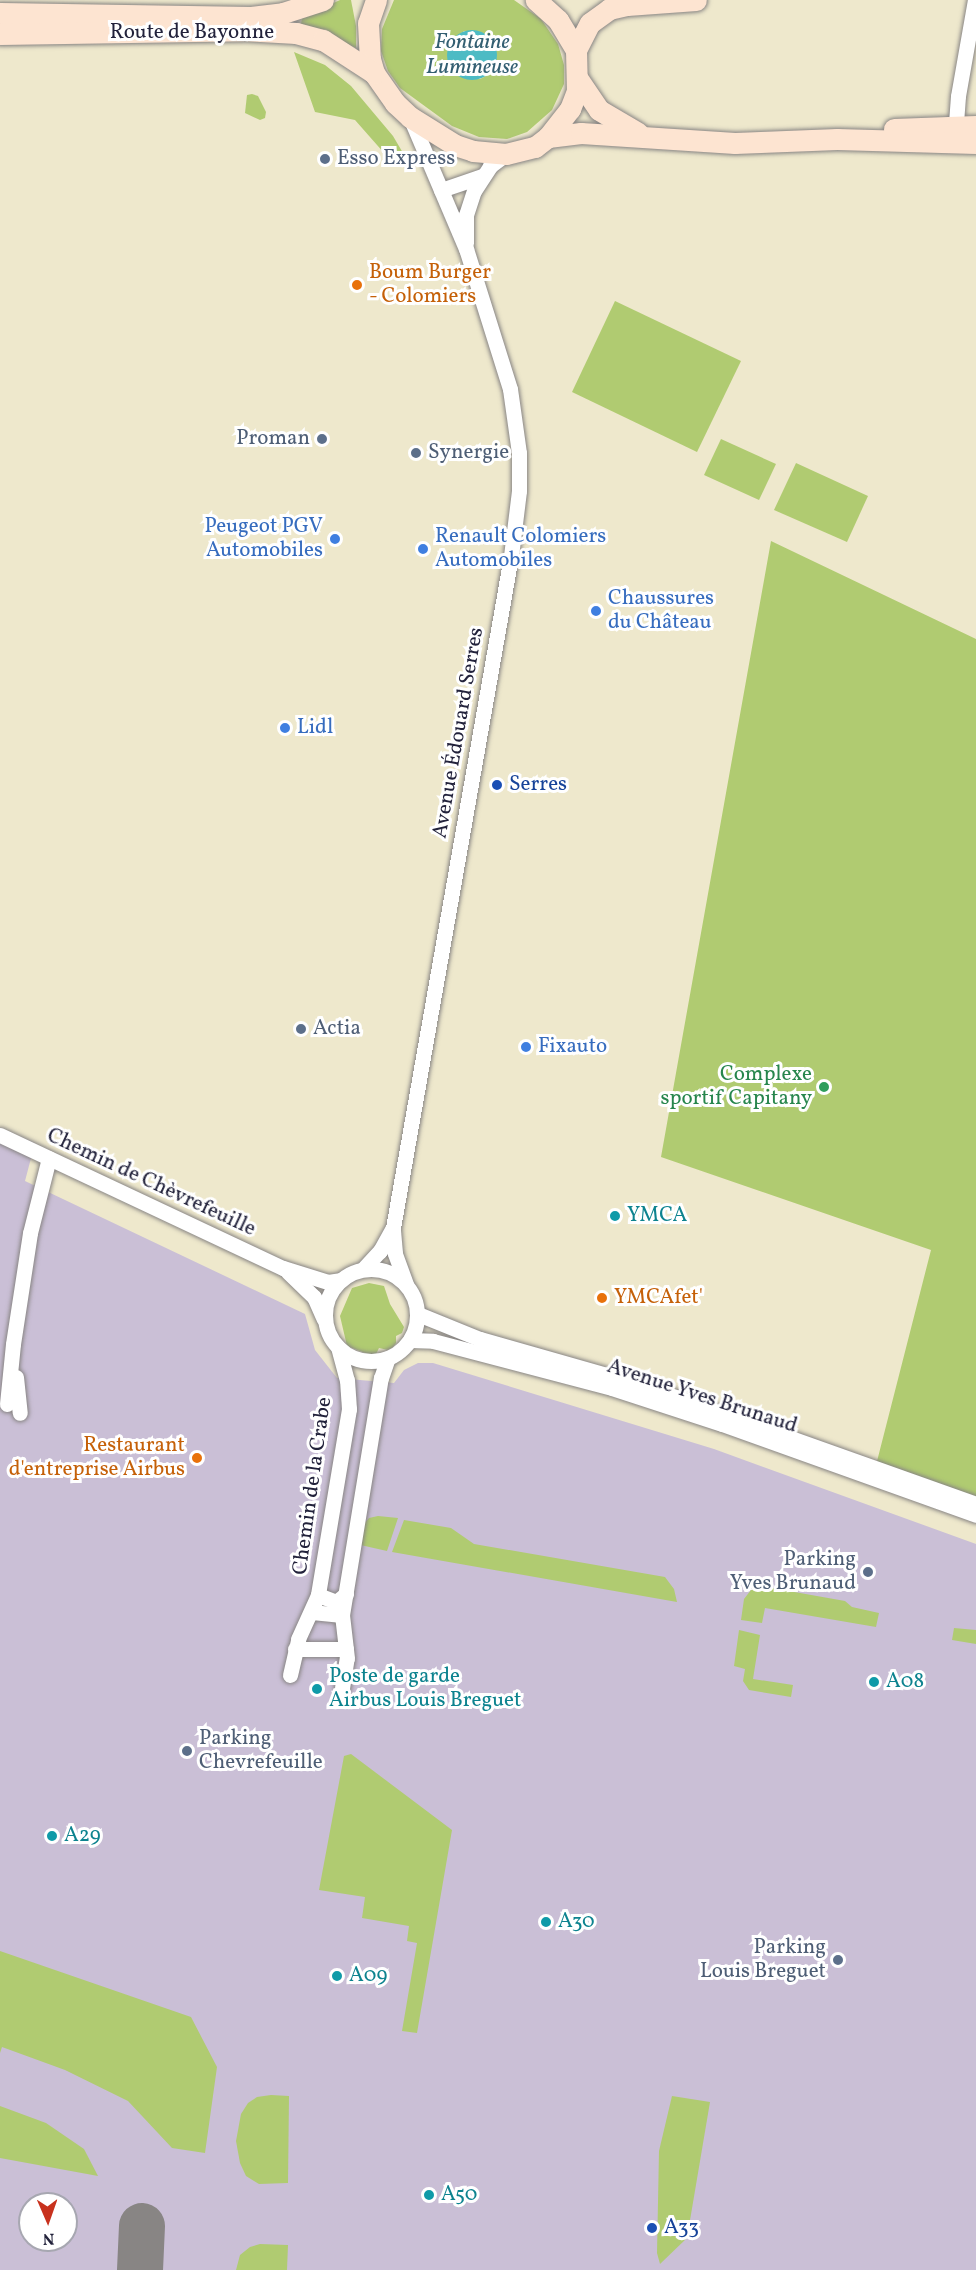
<!DOCTYPE html>
<meta charset="utf-8">
<style>
body{margin:0}
#map{position:relative;width:976px;height:2270px;overflow:hidden;background:#eee8cc;font-family:Vollkorn,serif}
div>[style]{position:absolute}
.industrial>*{inset:0;background:#cabfd6}
.green>*{inset:0;background:#b0cb71}
.water>*{inset:0;background:#4dbbc4}
.round{border-radius:50%}
.taxiway>*{height:46px;margin:-23px;padding:0 23px;transform-origin:23px;border-radius:23px;background:#888584}
.roads{filter:drop-shadow(0 0 2px #888584) drop-shadow(0 0 2px #888584)}
.street>*{height:15px;margin:-7.5px;padding:0 7.5px;transform-origin:7.5px;border-radius:7.5px;background:#fff}
.street>.ring{margin:-7.5px;padding:0;box-sizing:content-box;background:none;border:15px solid #fff;border-radius:50%}
.secondary>*{height:21px;margin:-10.5px;padding:0 10.5px;transform-origin:10.5px;border-radius:10.5px;background:#fde4d1}
.dots>*{width:16px;height:16px;translate:-50% -50%;box-sizing:border-box;border:3px solid #fff;border-radius:50%}
span{translate:-50% -50%;white-space:nowrap;text-align:center;line-height:1.15;-webkit-text-stroke:6px #fff;paint-order:stroke}
.street-label{font-size:21px;color:#22223b}
.service-label{font-size:21px;color:#4e5e75}
.left{translate:0 -50%;text-align:left}
.right{translate:-100% -50%;text-align:right}
.food-label{font-size:21px;color:#c56008}
.shop-label{font-size:21px;color:#366cbe}
.transit-label{font-size:21px;color:#164399}
.leisure-label{font-size:21px;color:#27864d}
.culture-label{font-size:21px;color:#0d838f}
.water-label{font-size:22px;color:#335f72;font-style:italic}
.north{position:absolute;left:18px;top:2192px;width:60px;height:60px;box-sizing:border-box;background:#fff;border:2px solid #a7a7b1;border-radius:50%;rotate:178deg;font-size:16px;font-weight:700;line-height:24px;text-align:center;color:#22223b}
.north::after{content:'';display:block;margin:auto;width:21px;height:27px;background:#c8321e;clip-path:polygon(50% 0,100% 100%,50% 72%,0 100%)}
</style>
<div id="map">
<div class="industrial">
<i style="clip-path:polygon(evenodd,0 1128px,35px 1143px,25px 1181px,305px 1314px,315px 1350px,337px 1378px,394px 1383px,404px 1370px,418px 1363px,433px 1363px,714px 1449px,976px 1544px,976px 2270px,0 2270px,0 1128px,30px 2204px,66px 2204px,66px 2240px,30px 2240px,30px 2204px)"></i>
</div>
<div class="green">
<i style="clip-path:polygon(340px 0,351px 0,356px 26px,356px 48px,301px 24px,302px 18px)"></i>
<i style="clip-path:polygon(evenodd,394px 0,514px 0,541px 19px,558px 44px,564px 65px,564px 84px,552px 110px,527px 132px,507px 139px,479px 137px,452px 126px,400px 88px,388px 71px,381px 51px,382px 29px,394px 0,464px 31px,490px 37px,496px 46px,486px 76px,480px 79px,459px 76px,450px 68px,451px 41px,464px 31px)"></i>
<i style="clip-path:polygon(294px 52px,325px 65px,351px 86px,393px 136px,403px 153px,400px 160px,392px 162px,355px 120px,315px 112px)"></i>
<i style="clip-path:polygon(252px 94px,258px 96px,266px 112px,265px 118px,260px 120px,245px 113px,247px 95px)"></i>
<i style="clip-path:polygon(615px 301px,741px 361px,697px 452px,572px 392px)"></i>
<i style="clip-path:polygon(721px 439px,776px 464px,759px 500px,704px 475px)"></i>
<i style="clip-path:polygon(796px 463px,868px 496px,847px 542px,774px 510px)"></i>
<i style="clip-path:polygon(771px 541px,976px 639px,976px 1509px,874px 1473px,931px 1250px,661px 1157px)"></i>
<i style="clip-path:polygon(369px 1283px,384px 1286px,390px 1304px,404px 1327px,402px 1333px,396px 1336px,396px 1343px,393px 1347px,388px 1350px,379px 1348px,376px 1354px,368px 1354px,347px 1346px,340px 1316px,352px 1288px)"></i>
<i style="clip-path:polygon(378px 1516px,398px 1518px,387px 1551px,356px 1544px,361px 1527px,369px 1518px)"></i>
<i style="clip-path:polygon(404px 1520px,451px 1528px,474px 1544px,665px 1577px,674px 1589px,677px 1602px,392px 1552px)"></i>
<i style="clip-path:polygon(761px 1586px,845px 1601px,852px 1607px,879px 1613px,876px 1627px,765px 1608px,762px 1623px,741px 1620px,744px 1599px,751px 1590px)"></i>
<i style="clip-path:polygon(954px 1628px,976px 1630px,976px 1644px,952px 1640px)"></i>
<i style="clip-path:polygon(739px 1630px,760px 1635px,753px 1679px,793px 1685px,791px 1697px,749px 1690px,743px 1681px,745px 1669px,734px 1666px)"></i>
<i style="clip-path:polygon(351px 1754px,452px 1830px,417px 2033px,402px 2031px,417px 1943px,407px 1941px,409px 1926px,362px 1918px,365px 1897px,319px 1890px,344px 1756px)"></i>
<i style="clip-path:polygon(0 1951px,191px 2017px,217px 2067px,205px 2153px,172px 2148px,128px 2101px,65px 2070px,2px 2047px,0 2053px)"></i>
<i style="clip-path:polygon(271px 2095px,289px 2096px,288px 2183px,259px 2184px,246px 2176px,240px 2163px,236px 2141px,241px 2114px,248px 2103px,257px 2097px)"></i>
<i style="clip-path:polygon(672px 2096px,710px 2102px,687px 2238px,660px 2264px,657px 2253px,659px 2151px)"></i>
<i style="clip-path:polygon(0 2106px,46px 2123px,84px 2149px,98px 2176px,0 2158px)"></i>
<i style="clip-path:polygon(260px 2244px,288px 2245px,287px 2270px,236px 2270px,240px 2255px,250px 2247px)"></i>
</div>
<div class="water">
<i class="round" style="left:447px;top:30px;width:50px;height:50px"></i>
</div>
<div class="taxiway">
<i style="left:140px;top:2270px;width:44px;rotate:-87.4deg"></i>
</div>
<div class="roads">
<div class="street">
<i style="left:955px;top:136px;width:40px;rotate:-85.7deg"></i>
<i style="left:958px;top:96px;width:97px;rotate:-80deg"></i>
<i style="left:441px;top:190px;width:43px;rotate:-18.9deg"></i>
<i style="left:466px;top:243px;width:28px;rotate:-90deg"></i>
<i style="left:466px;top:215px;width:25px;rotate:-72deg"></i>
<i style="left:474px;top:191px;width:30px;rotate:-57deg"></i>
<i style="left:490px;top:166px;width:20px;rotate:-37deg"></i>
<i style="left:0;top:1135px;width:313px;rotate:25.2deg"></i>
<i style="left:283px;top:1268px;width:47px;rotate:17.3deg"></i>
<i style="left:328px;top:1282px;width:12px;rotate:-9deg"></i>
<i class="ring" style="left:325px;top:1269px;width:77px;height:77px"></i>
<i style="left:363px;top:1269px;width:25px;rotate:-47deg"></i>
<i style="left:380px;top:1251px;width:26px;rotate:-61deg"></i>
<i style="left:288px;top:1272px;width:36px;rotate:44deg"></i>
<i style="left:314px;top:1297px;width:24px;rotate:66deg"></i>
<i style="left:406px;top:1284px;width:33px;rotate:-110deg"></i>
<i style="left:395px;top:1253px;width:25px;rotate:-95deg"></i>
<i style="left:393px;top:1228px;width:682px;rotate:-80.04deg"></i>
<i style="left:511px;top:556px;width:65px;rotate:-83deg"></i>
<i style="left:519px;top:491px;width:38px;rotate:-90deg"></i>
<i style="left:519px;top:453px;width:65px;rotate:-98deg"></i>
<i style="left:510px;top:389px;width:147px;rotate:-107.4deg"></i>
<i style="left:466px;top:249px;width:143px;rotate:-113deg"></i>
<i style="left:418px;top:1314px;width:67px;rotate:22deg"></i>
<i style="left:480px;top:1339px;width:168px;rotate:15.9deg"></i>
<i style="left:642px;top:1385px;width:355px;rotate:19.6deg"></i>
<i style="left:410px;top:1340px;width:23px;rotate:2deg"></i>
<i style="left:433px;top:1341px;width:185px;rotate:14.7deg"></i>
<i style="left:612px;top:1388px;width:116px;rotate:18.1deg"></i>
<i style="left:722px;top:1424px;width:270px;rotate:19.7deg"></i>
<i style="left:338px;top:1347px;width:34px;rotate:75deg"></i>
<i style="left:347px;top:1380px;width:29px;rotate:86deg"></i>
<i style="left:349px;top:1409px;width:189px;rotate:99.5deg"></i>
<i style="left:318px;top:1595px;width:19px;rotate:21deg"></i>
<i style="left:336px;top:1602px;width:13px;rotate:-39deg"></i>
<i style="left:16px;top:1377px;width:36px;rotate:84deg"></i>
<i style="left:7px;top:1404px;width:60px;rotate:-84.3deg"></i>
<i style="left:13px;top:1344px;width:112px;rotate:-81.3deg"></i>
<i style="left:30px;top:1233px;width:77px;rotate:-75.8deg"></i>
<i style="left:312px;top:1612px;width:30px;rotate:6deg"></i>
<i style="left:295px;top:1649px;width:51px"></i>
<i style="left:290px;top:1675px;width:37px;rotate:-77deg"></i>
<i style="left:298px;top:1639px;width:48px;rotate:-65.6deg"></i>
<i style="left:342px;top:1688px;width:30px;rotate:-81deg"></i>
<i style="left:347px;top:1658px;width:43px;rotate:-96.6deg"></i>
<i style="left:342px;top:1615px;width:240px;rotate:-80.7deg"></i>
<i style="left:381px;top:1378px;width:21px;rotate:-71deg"></i>
</div>
<div class="secondary">
<i style="left:376px;top:0;width:24px;rotate:109deg"></i>
<i style="left:368px;top:23px;width:36px;rotate:87deg"></i>
<i style="left:370px;top:59px;width:15px;rotate:74deg"></i>
<i style="left:374px;top:73px;width:37px;rotate:55deg"></i>
<i style="left:395px;top:103px;width:21px;rotate:43deg"></i>
<i style="left:410px;top:117px;width:53px;rotate:31.9deg"></i>
<i style="left:455px;top:145px;width:19px;rotate:18deg"></i>
<i style="left:473px;top:151px;width:33px;rotate:5deg"></i>
<i style="left:506px;top:154px;width:30px;rotate:-14deg"></i>
<i style="left:535px;top:147px;width:16px;rotate:-38deg"></i>
<i style="left:548px;top:137px;width:36px;rotate:-52deg"></i>
<i style="left:570px;top:109px;width:19px;rotate:-69deg"></i>
<i style="left:577px;top:91px;width:41px;rotate:-91.4deg"></i>
<i style="left:576px;top:50px;width:35px;rotate:-121deg"></i>
<i style="left:558px;top:20px;width:30px;rotate:-138deg"></i>
<i style="left:0;top:13px;width:251px;rotate:0.9deg"></i>
<i style="left:251px;top:17px;width:32px;rotate:-7deg"></i>
<i style="left:283px;top:13px;width:42px;rotate:-18deg"></i>
<i style="left:0;top:34px;width:243px;rotate:-0.9deg"></i>
<i style="left:243px;top:30px;width:53px;rotate:3.2deg"></i>
<i style="left:296px;top:33px;width:28px;rotate:15deg"></i>
<i style="left:323px;top:40px;width:61px;rotate:32.9deg"></i>
<i style="left:576px;top:50px;width:30px;rotate:-63deg"></i>
<i style="left:590px;top:23px;width:24px;rotate:-36deg"></i>
<i style="left:609px;top:9px;width:18px;rotate:-13deg"></i>
<i style="left:627px;top:5px;width:69px;rotate:-4.1deg"></i>
<i style="left:578px;top:79px;width:37px;rotate:56deg"></i>
<i style="left:599px;top:110px;width:45px;rotate:30.5deg"></i>
<i style="left:894px;top:129px;width:82px;rotate:-2.1deg"></i>
<i style="left:548px;top:137px;width:33px;rotate:-7deg"></i>
<i style="left:581px;top:133px;width:154px;rotate:3.7deg"></i>
<i style="left:735px;top:143px;width:102px;rotate:-2.2deg"></i>
<i style="left:837px;top:139px;width:139px;rotate:1.6deg"></i>
</div>
</div>
<div class="dots">
<i style="left:325px;top:159px;background:#5c6f8a"></i>
<i style="left:357px;top:285px;background:#e8710a"></i>
<i style="left:322px;top:439px;background:#5c6f8a"></i>
<i style="left:416px;top:453px;background:#5c6f8a"></i>
<i style="left:335px;top:539px;background:#3f7fe0"></i>
<i style="left:423px;top:549px;background:#3f7fe0"></i>
<i style="left:596px;top:611px;background:#3f7fe0"></i>
<i style="left:285px;top:728px;background:#3f7fe0"></i>
<i style="left:497px;top:785px;background:#1a4fb4"></i>
<i style="left:301px;top:1029px;background:#5c6f8a"></i>
<i style="left:526px;top:1047px;background:#3f7fe0"></i>
<i style="left:824px;top:1087px;background:#2e9e5b"></i>
<i style="left:615px;top:1216px;background:#0f9aa8"></i>
<i style="left:602px;top:1298px;background:#e8710a"></i>
<i style="left:197px;top:1458px;background:#e8710a"></i>
<i style="left:868px;top:1572px;background:#5c6f8a"></i>
<i style="left:874px;top:1682px;background:#0f9aa8"></i>
<i style="left:317px;top:1689px;background:#0f9aa8"></i>
<i style="left:187px;top:1751px;background:#5c6f8a"></i>
<i style="left:52px;top:1836px;background:#0f9aa8"></i>
<i style="left:546px;top:1922px;background:#0f9aa8"></i>
<i style="left:838px;top:1960px;background:#5c6f8a"></i>
<i style="left:337px;top:1976px;background:#0f9aa8"></i>
<i style="left:429px;top:2195px;background:#0f9aa8"></i>
<i style="left:652px;top:2228px;background:#1a4fb4"></i>
</div>
<div class="street-label">
<span style="left:192px;top:33px">Route de Bayonne</span>
<span style="left:459px;top:733px;rotate:-80deg">Avenue Édouard Serres</span>
<span style="left:151px;top:1183px;rotate:25deg">Chemin de Chèvrefeuille</span>
<span style="left:702px;top:1397px;rotate:18deg">Avenue Yves Brunaud</span>
<span style="left:313px;top:1486px;rotate:-82deg">Chemin de la Crabe</span>
</div>
<div class="service-label">
<span class="left" style="left:337px;top:159px">Esso Express</span>
<span class="right" style="left:310px;top:439px">Proman</span>
<span class="left" style="left:428px;top:453px">Synergie</span>
<span class="left" style="left:313px;top:1029px">Actia</span>
<span class="right" style="left:856px;top:1572px">Parking<br>Yves Brunaud</span>
<span class="left" style="left:199px;top:1751px">Parking<br>Chevrefeuille</span>
<span class="right" style="left:826px;top:1960px">Parking<br>Louis Breguet</span>
</div>
<div class="food-label">
<span class="left" style="left:369px;top:285px">Boum Burger<br>- Colomiers</span>
<span class="left" style="left:614px;top:1298px">YMCAfet'</span>
<span class="right" style="left:185px;top:1458px">Restaurant<br>d'entreprise Airbus</span>
</div>
<div class="shop-label">
<span class="right" style="left:323px;top:539px">Peugeot PGV<br>Automobiles</span>
<span class="left" style="left:435px;top:549px">Renault Colomiers<br>Automobiles</span>
<span class="left" style="left:608px;top:611px">Chaussures<br>du Château</span>
<span class="left" style="left:297px;top:728px">Lidl</span>
<span class="left" style="left:538px;top:1047px">Fixauto</span>
</div>
<div class="transit-label">
<span class="left" style="left:509px;top:785px">Serres</span>
<span class="left" style="left:664px;top:2228px">A33</span>
</div>
<div class="leisure-label">
<span class="right" style="left:812px;top:1087px">Complexe<br>sportif Capitany</span>
</div>
<div class="culture-label">
<span class="left" style="left:627px;top:1216px">YMCA</span>
<span class="left" style="left:329px;top:1689px">Poste de garde<br>Airbus Louis Breguet</span>
<span class="left" style="left:886px;top:1682px">A08</span>
<span class="left" style="left:64px;top:1836px">A29</span>
<span class="left" style="left:558px;top:1922px">A30</span>
<span class="left" style="left:349px;top:1976px">A09</span>
<span class="left" style="left:441px;top:2195px">A50</span>
</div>
<div class="water-label">
<span style="left:472px;top:55px">Fontaine<br>Lumineuse</span>
</div>
<div class="north">N</div>
</div>
